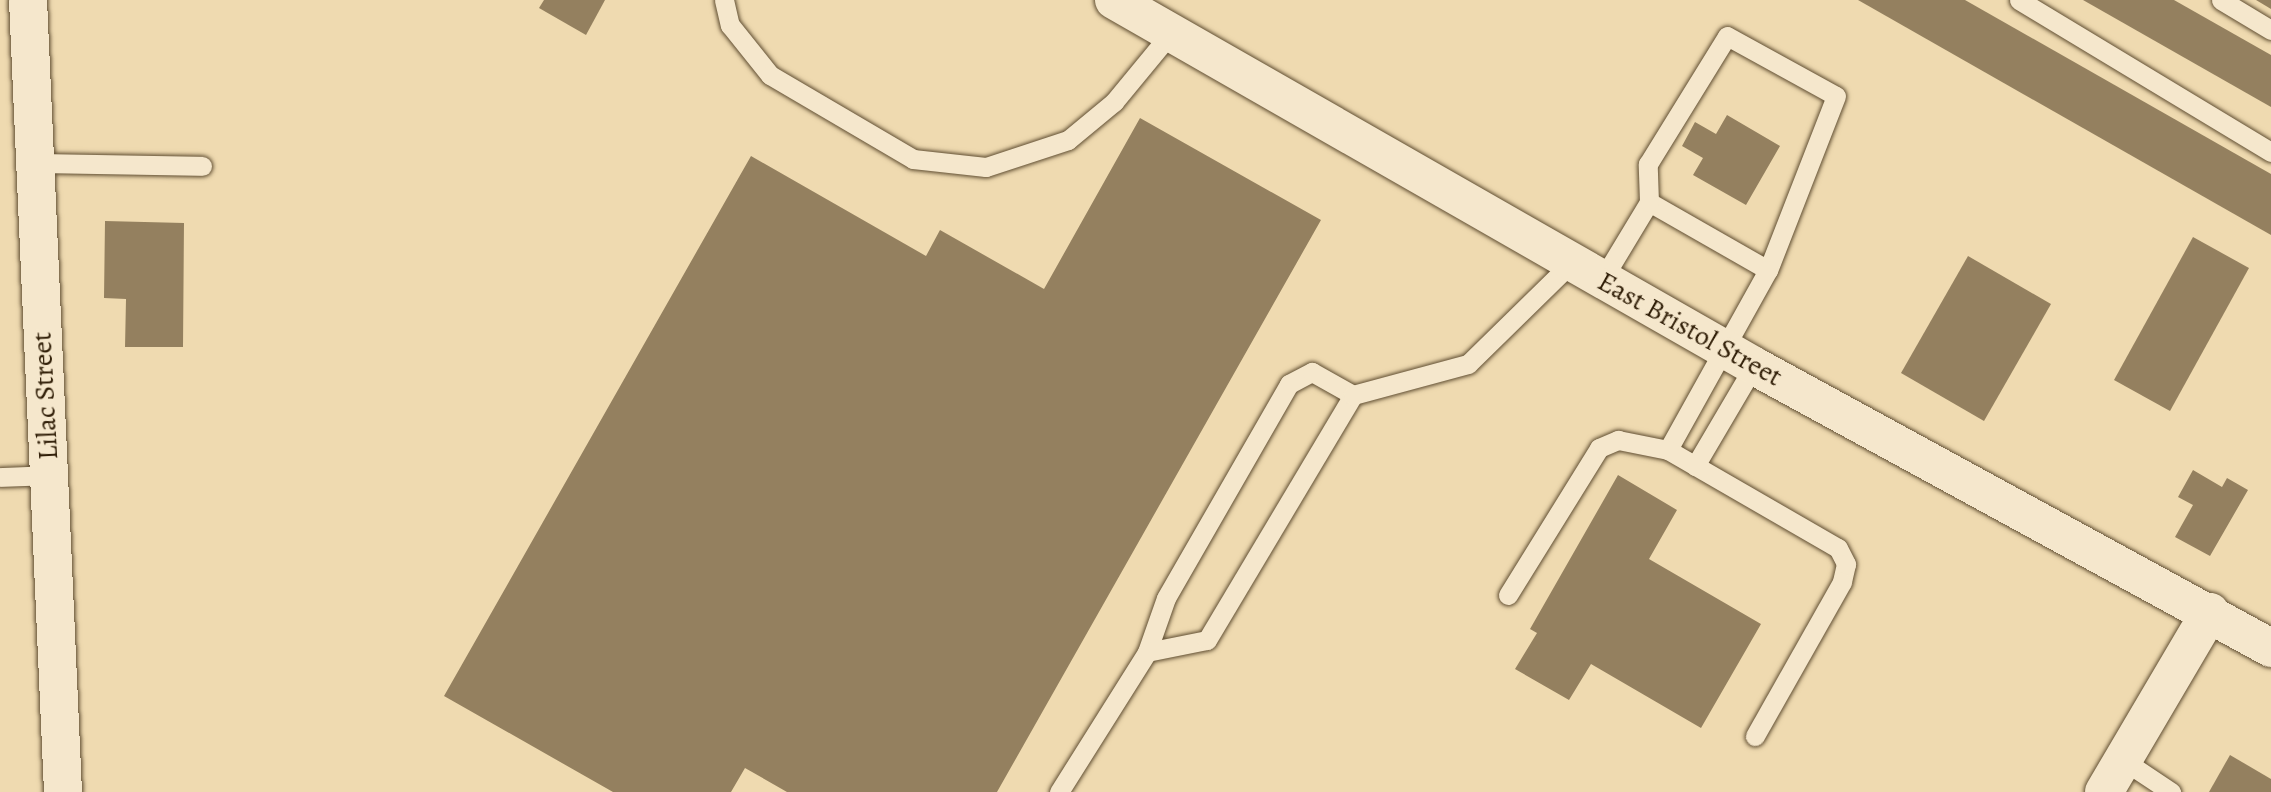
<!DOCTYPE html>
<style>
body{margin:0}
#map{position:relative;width:2271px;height:792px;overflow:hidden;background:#efdab0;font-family:Alegreya,serif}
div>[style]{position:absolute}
.building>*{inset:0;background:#94805f}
.roads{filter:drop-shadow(0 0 2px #604e32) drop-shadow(0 0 2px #604e32)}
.lane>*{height:19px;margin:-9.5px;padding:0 9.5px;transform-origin:9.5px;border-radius:9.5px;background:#f5e7cc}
.street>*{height:38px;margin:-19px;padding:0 19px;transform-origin:19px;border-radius:19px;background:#f5e7cc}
.secondary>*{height:38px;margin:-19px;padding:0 19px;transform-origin:19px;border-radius:19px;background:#f5e7cc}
span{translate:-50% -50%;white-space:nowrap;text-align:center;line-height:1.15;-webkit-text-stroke:5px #f5e7cc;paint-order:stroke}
.street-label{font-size:28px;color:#311f08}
</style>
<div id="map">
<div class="building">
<i style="clip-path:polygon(544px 0,605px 0,586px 35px,539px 8px)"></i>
<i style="clip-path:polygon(1858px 0,1965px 0,2271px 174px,2271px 235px)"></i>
<i style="clip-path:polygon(2083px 0,2174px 0,2271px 55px,2271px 107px)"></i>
<i style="clip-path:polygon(2256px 0,2271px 0,2271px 9px)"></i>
<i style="clip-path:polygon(1727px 115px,1780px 146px,1746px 205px,1693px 175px,1703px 158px,1682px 146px,1695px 122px,1716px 134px)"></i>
<i style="clip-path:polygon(1140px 118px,1321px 220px,997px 792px,787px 792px,745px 768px,731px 792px,613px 792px,444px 696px,751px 156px,926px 256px,940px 230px,1044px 289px)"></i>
<i style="clip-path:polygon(105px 221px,184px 223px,183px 347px,125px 347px,126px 299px,104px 298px)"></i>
<i style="clip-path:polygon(2193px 237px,2249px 268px,2170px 411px,2114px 380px)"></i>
<i style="clip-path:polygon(1968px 256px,2051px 304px,1984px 421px,1901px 373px)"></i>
<i style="clip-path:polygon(2193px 470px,2222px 487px,2227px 478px,2248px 490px,2210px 556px,2175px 537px,2193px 505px,2178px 497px)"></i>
<i style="clip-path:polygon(1618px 475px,1677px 510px,1649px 559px,1761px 624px,1701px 728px,1591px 664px,1569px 700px,1515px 669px,1537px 633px,1530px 629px)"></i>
<i style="clip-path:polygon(2230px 755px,2271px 779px,2271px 792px,2209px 792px)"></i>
</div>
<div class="roads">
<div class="lane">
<i style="left:724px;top:0;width:26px;rotate:77deg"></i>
<i style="left:730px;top:25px;width:64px;rotate:51.3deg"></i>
<i style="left:770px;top:75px;width:166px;rotate:30.4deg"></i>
<i style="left:913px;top:159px;width:73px;rotate:6.3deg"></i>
<i style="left:986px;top:167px;width:86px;rotate:-18.2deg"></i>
<i style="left:1068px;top:140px;width:60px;rotate:-39.6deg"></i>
<i style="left:1114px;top:102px;width:88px;rotate:-50.5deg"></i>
<i style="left:2019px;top:0;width:294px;rotate:31.1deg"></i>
<i style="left:2221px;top:0;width:58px;rotate:31deg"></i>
<i style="left:34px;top:163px;width:168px;rotate:1deg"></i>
<i style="left:1649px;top:202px;width:137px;rotate:29.7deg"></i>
<i style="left:1602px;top:280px;width:91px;rotate:-58.9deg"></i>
<i style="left:1649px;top:202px;width:38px;rotate:-92deg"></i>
<i style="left:1648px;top:164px;width:150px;rotate:-58.3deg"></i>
<i style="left:1727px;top:36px;width:124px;rotate:28.8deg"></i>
<i style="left:1836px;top:96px;width:187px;rotate:111.3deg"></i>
<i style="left:1768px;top:270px;width:206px;rotate:119.1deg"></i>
<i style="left:1695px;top:466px;width:116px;rotate:-59.5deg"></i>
<i style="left:0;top:477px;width:49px;rotate:-2.3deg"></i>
<i style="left:1508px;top:595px;width:173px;rotate:-58.2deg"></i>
<i style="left:1599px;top:448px;width:21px;rotate:-23deg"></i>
<i style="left:1618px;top:440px;width:51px;rotate:11.3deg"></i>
<i style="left:1668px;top:450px;width:196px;rotate:30deg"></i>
<i style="left:1838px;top:548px;width:18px;rotate:63deg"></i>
<i style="left:1846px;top:564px;width:18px;rotate:103deg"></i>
<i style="left:1842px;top:582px;width:177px;rotate:119.5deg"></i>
<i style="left:1147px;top:652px;width:57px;rotate:-70.6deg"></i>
<i style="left:1166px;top:598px;width:247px;rotate:-60.1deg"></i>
<i style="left:1289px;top:384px;width:26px;rotate:-28deg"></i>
<i style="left:1312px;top:372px;width:47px;rotate:29.3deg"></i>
<i style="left:2123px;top:760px;width:58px;rotate:33.7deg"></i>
<i style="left:1059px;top:792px;width:165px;rotate:-57.8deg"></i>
<i style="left:1147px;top:652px;width:61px;rotate:-11.3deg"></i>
<i style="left:1207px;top:640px;width:285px;rotate:-59.2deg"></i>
<i style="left:1353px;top:395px;width:119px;rotate:-15.1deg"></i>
<i style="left:1468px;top:364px;width:144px;rotate:-44.4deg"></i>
</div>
<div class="street">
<i style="left:28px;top:0;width:793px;rotate:87.47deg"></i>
<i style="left:2104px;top:792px;width:209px;rotate:-59.5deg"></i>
</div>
<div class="secondary">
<i style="left:1114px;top:0;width:737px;rotate:29.76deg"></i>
<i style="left:1754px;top:366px;width:589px;rotate:28.61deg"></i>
</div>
</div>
<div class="street-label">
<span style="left:1690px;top:329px;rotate:29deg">East Bristol Street</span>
<span style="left:45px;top:396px;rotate:-93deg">Lilac Street</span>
</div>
</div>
